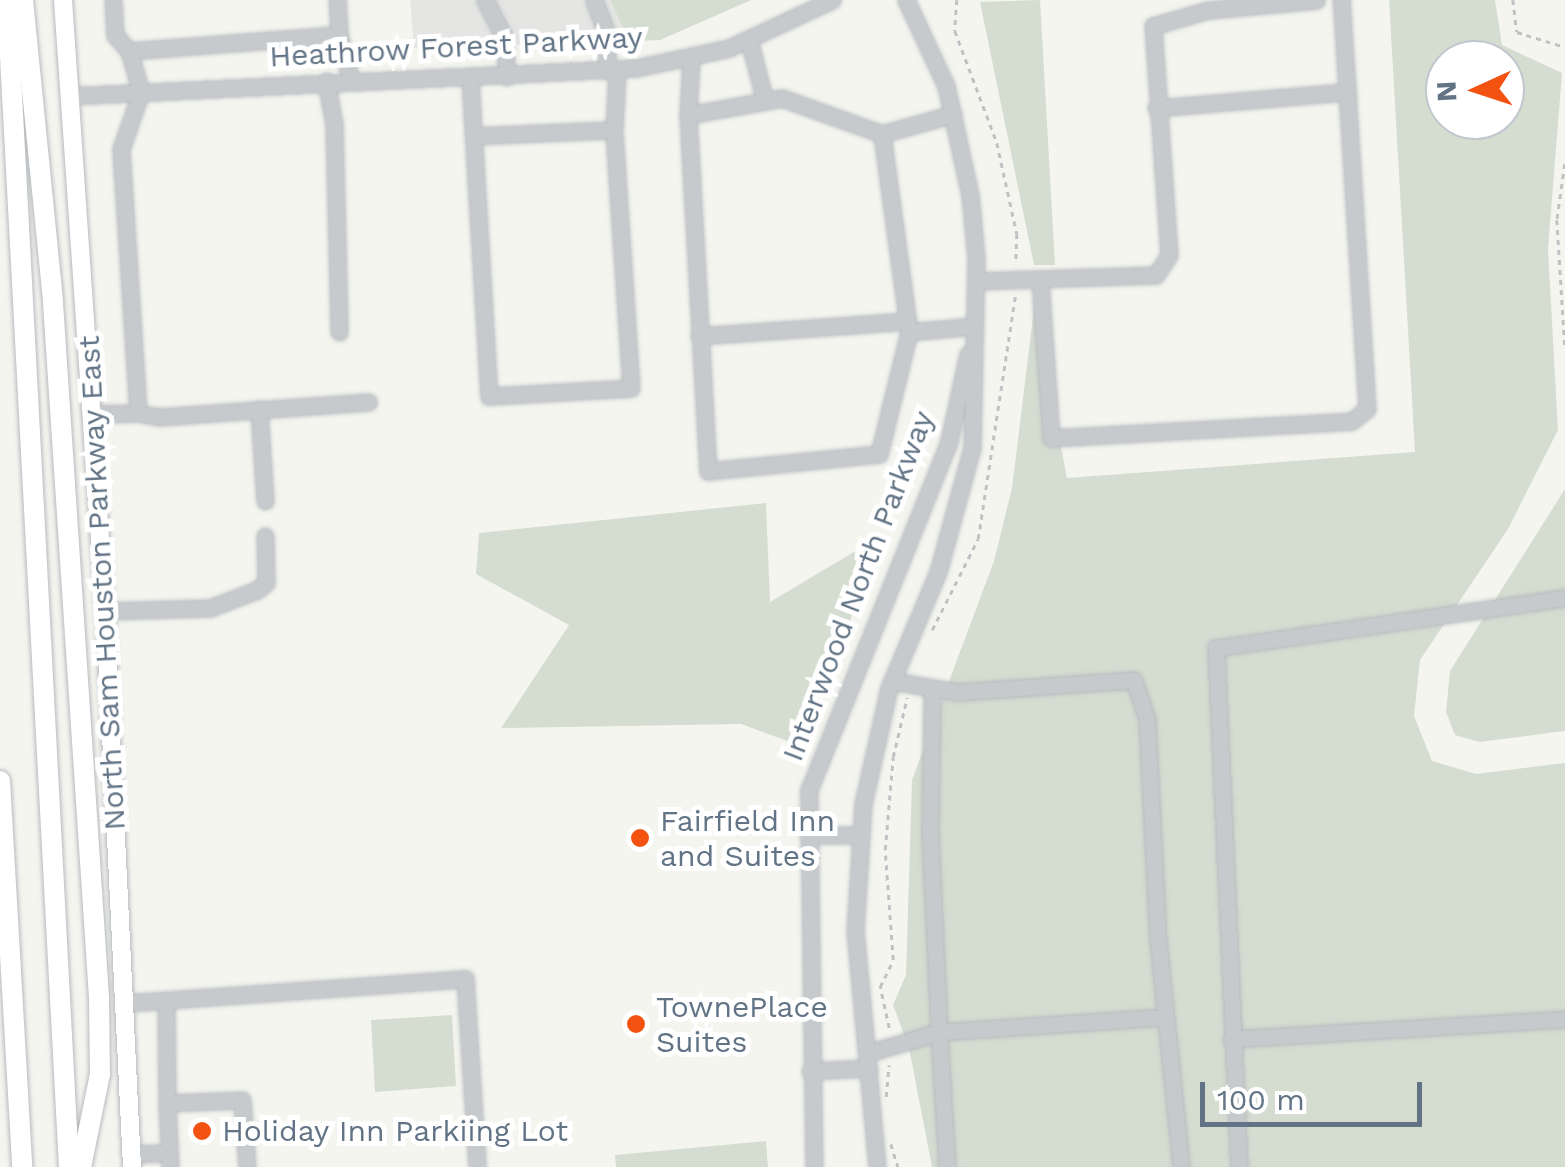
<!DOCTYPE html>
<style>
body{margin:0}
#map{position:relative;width:1565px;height:1167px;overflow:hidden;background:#f5f5f0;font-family:"Work Sans",sans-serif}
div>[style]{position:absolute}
.built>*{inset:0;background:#e5e6e4}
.green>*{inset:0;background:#d5ddd1}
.path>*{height:2.5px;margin-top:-1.25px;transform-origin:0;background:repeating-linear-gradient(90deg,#c0c1c3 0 5px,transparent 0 10px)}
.roads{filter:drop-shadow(0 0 2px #b7bbbf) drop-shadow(0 0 2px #b7bbbf)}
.minor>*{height:15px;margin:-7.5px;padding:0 7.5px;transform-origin:7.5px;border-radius:7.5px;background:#c7cacd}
.major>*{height:18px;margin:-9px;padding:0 9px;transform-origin:9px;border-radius:9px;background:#fff}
.highway>*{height:20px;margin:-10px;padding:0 10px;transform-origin:10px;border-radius:10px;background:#fff}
.dots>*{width:28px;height:28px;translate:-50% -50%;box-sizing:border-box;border:5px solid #fff;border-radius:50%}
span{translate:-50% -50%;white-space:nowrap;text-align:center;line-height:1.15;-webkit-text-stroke:10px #fff;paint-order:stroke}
.street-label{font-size:30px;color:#617385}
.poi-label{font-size:30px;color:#617385}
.left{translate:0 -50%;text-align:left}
.north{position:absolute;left:1425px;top:40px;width:100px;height:100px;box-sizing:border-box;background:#fff;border:2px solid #c0c7ce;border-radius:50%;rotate:267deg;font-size:28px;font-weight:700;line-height:40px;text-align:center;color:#617385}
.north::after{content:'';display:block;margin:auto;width:35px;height:45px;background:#f45211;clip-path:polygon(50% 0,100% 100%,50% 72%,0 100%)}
.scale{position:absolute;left:1200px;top:1082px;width:222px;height:45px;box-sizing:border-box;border:5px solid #617385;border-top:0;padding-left:12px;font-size:30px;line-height:35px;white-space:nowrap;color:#617385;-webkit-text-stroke:8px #fff;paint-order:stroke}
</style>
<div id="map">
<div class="built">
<i style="clip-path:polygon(410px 0,751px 0,660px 40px,414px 48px)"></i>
</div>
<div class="green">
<i style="clip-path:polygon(610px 0,751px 0,660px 40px,629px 41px)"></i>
<i style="clip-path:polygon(1040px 0,1055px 265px,1034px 265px,980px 2px)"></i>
<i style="clip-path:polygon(evenodd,1389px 0,1495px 0,1502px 45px,1562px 73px,1548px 249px,1558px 430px,1508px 529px,1420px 660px,1414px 716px,1432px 761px,1476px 774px,1565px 763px,1565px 1167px,932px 1167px,909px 1048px,893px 1005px,906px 975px,912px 780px,994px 561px,1012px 488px,1034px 309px,1067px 478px,1415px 452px,1389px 0,1445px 60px,1505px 60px,1505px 120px,1445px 120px,1445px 60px)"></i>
<i style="clip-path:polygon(1565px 489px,1565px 731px,1479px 742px,1455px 735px,1446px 712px,1450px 671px)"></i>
<i style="clip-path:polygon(766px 503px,770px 602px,884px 534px,801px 746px,741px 724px,501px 728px,569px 625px,476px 574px,479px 533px)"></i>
<i style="clip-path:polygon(452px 1015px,456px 1086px,375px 1092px,371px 1020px)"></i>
<i style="clip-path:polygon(766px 1141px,768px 1167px,616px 1167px,615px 1155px)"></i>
</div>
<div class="path">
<i style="left:957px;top:0;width:31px;rotate:94deg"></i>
<i style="left:955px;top:31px;width:120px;rotate:69.4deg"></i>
<i style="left:997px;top:143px;width:93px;rotate:77.6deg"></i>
<i style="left:1017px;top:234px;width:30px;rotate:92deg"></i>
<i style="left:1513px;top:0;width:32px;rotate:83deg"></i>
<i style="left:1517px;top:32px;width:50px;rotate:17.4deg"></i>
<i style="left:1565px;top:164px;width:57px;rotate:98.1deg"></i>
<i style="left:1557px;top:220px;width:126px;rotate:86.4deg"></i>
<i style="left:932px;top:630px;width:102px;rotate:-63.2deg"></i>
<i style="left:978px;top:539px;width:245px;rotate:-81.3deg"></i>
<i style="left:889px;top:1028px;width:42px;rotate:-102.4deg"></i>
<i style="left:880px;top:987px;width:30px;rotate:-64deg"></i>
<i style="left:893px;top:960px;width:110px;rotate:-94.2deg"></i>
<i style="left:885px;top:850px;width:93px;rotate:-85.1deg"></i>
<i style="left:893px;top:757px;width:61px;rotate:-76.7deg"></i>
<i style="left:886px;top:1097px;width:32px;rotate:-85deg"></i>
<i style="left:891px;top:1144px;width:24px;rotate:73deg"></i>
</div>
<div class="roads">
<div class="minor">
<i style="left:113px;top:0;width:35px;rotate:87deg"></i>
<i style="left:115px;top:35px;width:21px;rotate:49deg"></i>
<i style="left:129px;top:51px;width:211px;rotate:-4.4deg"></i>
<i style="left:339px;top:35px;width:35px;rotate:-93deg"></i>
<i style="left:485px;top:0;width:42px;rotate:62.8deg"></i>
<i style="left:504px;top:37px;width:40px;rotate:85.7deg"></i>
<i style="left:594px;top:0;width:31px;rotate:69deg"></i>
<i style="left:605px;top:29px;width:42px;rotate:85.9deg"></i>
<i style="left:339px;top:35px;width:47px;rotate:75.1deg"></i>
<i style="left:749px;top:40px;width:63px;rotate:75.3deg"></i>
<i style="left:470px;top:78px;width:319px;rotate:86.6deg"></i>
<i style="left:489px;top:396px;width:142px;rotate:-3.2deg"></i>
<i style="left:631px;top:388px;width:259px;rotate:-93.8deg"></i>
<i style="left:614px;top:130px;width:60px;rotate:-87.1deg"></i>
<i style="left:326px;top:81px;width:44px;rotate:79.5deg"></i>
<i style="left:334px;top:124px;width:208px;rotate:88.6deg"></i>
<i style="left:70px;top:96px;width:567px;rotate:-2.83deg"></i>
<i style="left:636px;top:68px;width:95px;rotate:-12.1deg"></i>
<i style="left:729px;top:48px;width:114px;rotate:-25deg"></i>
<i style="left:1156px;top:108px;width:192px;rotate:-4.8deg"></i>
<i style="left:688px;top:115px;width:57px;rotate:-87deg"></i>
<i style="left:882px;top:134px;width:74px;rotate:-15.7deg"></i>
<i style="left:474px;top:136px;width:140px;rotate:-2.5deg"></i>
<i style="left:1040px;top:280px;width:158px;rotate:86deg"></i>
<i style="left:1051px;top:438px;width:301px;rotate:-3.2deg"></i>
<i style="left:1352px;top:421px;width:19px;rotate:-39deg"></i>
<i style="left:1367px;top:409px;width:410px;rotate:-93.6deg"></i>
<i style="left:976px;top:281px;width:180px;rotate:-1.9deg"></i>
<i style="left:1156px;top:275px;width:24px;rotate:-57deg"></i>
<i style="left:1169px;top:255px;width:230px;rotate:-94deg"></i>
<i style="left:1153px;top:26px;width:57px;rotate:-16.2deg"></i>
<i style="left:1208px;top:10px;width:109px;rotate:-5.2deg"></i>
<i style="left:909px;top:332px;width:200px;rotate:-97.8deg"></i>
<i style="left:882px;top:134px;width:106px;rotate:-160.2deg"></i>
<i style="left:782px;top:98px;width:96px;rotate:169.7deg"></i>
<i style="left:688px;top:115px;width:357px;rotate:86.8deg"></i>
<i style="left:708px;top:471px;width:172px;rotate:-5.7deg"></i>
<i style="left:879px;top:454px;width:126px;rotate:-76.2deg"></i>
<i style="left:909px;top:332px;width:66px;rotate:-5.2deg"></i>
<i style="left:699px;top:336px;width:209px;rotate:-4.1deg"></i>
<i style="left:259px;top:409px;width:92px;rotate:86.3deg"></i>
<i style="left:138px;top:413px;width:21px;rotate:11deg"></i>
<i style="left:159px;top:417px;width:210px;rotate:-4.1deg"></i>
<i style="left:92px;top:414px;width:46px;rotate:-1.2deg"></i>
<i style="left:138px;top:413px;width:265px;rotate:-93.7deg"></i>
<i style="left:121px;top:149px;width:60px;rotate:-70.7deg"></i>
<i style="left:141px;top:92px;width:43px;rotate:-106.3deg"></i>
<i style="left:105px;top:611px;width:105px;rotate:-1.6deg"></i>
<i style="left:210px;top:608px;width:50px;rotate:-21deg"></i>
<i style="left:257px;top:590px;width:11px;rotate:-38deg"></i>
<i style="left:266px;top:583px;width:47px;rotate:-91.2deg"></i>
<i style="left:892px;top:681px;width:67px;rotate:9.5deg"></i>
<i style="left:958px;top:692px;width:176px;rotate:-3.9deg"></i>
<i style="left:1134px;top:680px;width:41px;rotate:71.6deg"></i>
<i style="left:1147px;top:719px;width:221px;rotate:87.2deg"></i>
<i style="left:1158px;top:940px;width:228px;rotate:84.2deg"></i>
<i style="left:932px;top:690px;width:143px;rotate:90.8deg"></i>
<i style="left:930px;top:833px;width:199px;rotate:87.4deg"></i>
<i style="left:939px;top:1032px;width:226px;rotate:-3.8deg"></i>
<i style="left:808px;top:835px;width:53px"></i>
<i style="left:166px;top:1001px;width:102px;rotate:89.4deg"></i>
<i style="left:127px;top:1003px;width:339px;rotate:-4.1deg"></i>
<i style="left:465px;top:979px;width:188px;rotate:86.3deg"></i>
<i style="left:1231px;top:1039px;width:335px;rotate:-3.4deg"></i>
<i style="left:868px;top:1053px;width:74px;rotate:-16.5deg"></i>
<i style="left:939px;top:1032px;width:135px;rotate:86.6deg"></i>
<i style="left:810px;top:1071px;width:59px;rotate:-2.9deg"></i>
<i style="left:131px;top:1154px;width:38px;rotate:-2deg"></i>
<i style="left:170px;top:1167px;width:64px;rotate:-92.7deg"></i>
<i style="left:167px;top:1103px;width:75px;rotate:-2.3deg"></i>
<i style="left:242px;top:1100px;width:67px;rotate:85.7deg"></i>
<i style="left:814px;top:1167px;width:377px;rotate:-90.8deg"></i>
<i style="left:809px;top:790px;width:376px;rotate:-68.1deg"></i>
<i style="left:949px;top:441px;width:89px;rotate:-77.7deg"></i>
<i style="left:877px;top:1167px;width:237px;rotate:-95.3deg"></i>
<i style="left:855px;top:931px;width:127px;rotate:-86.4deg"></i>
<i style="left:863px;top:804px;width:119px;rotate:-77.4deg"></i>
<i style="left:889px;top:688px;width:126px;rotate:-67.1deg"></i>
<i style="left:938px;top:572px;width:129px;rotate:-74.7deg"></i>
<i style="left:972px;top:448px;width:190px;rotate:-88.8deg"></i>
<i style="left:976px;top:258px;width:63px;rotate:-95.4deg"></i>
<i style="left:970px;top:195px;width:112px;rotate:-102.4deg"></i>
<i style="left:946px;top:86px;width:95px;rotate:-114.9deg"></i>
<i style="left:1239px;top:1167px;width:520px;rotate:-92.54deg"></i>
<i style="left:1216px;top:648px;width:353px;rotate:-8.2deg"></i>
</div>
<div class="major">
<i style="left:63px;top:0;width:612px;rotate:86.07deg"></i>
<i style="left:105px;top:611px;width:557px;rotate:87.22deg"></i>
</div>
<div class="highway">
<i style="left:7px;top:0;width:1169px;rotate:86.96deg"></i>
<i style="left:23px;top:0;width:304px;rotate:84.3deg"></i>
<i style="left:53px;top:303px;width:696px;rotate:86.21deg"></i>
<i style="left:99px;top:997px;width:77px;rotate:89.3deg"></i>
<i style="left:100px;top:1074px;width:95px;rotate:101.5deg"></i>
<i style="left:0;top:781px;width:387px;rotate:86.7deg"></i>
</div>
</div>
<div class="dots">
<i style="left:640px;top:838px;background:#f45211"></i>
<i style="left:636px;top:1024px;background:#f45211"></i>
<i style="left:202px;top:1131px;background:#f45211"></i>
</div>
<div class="street-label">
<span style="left:456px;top:47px;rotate:-3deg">Heathrow Forest Parkway</span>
<span style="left:102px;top:583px;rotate:-93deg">North Sam Houston Parkway East</span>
<span style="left:858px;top:586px;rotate:-69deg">Interwood North Parkway</span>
</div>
<div class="poi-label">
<span class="left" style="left:660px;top:838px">Fairfield Inn<br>and Suites</span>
<span class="left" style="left:656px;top:1024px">TownePlace<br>Suites</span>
<span class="left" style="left:222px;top:1131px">Holiday Inn Parkiing Lot</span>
</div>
<div class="north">N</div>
<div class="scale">100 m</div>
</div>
